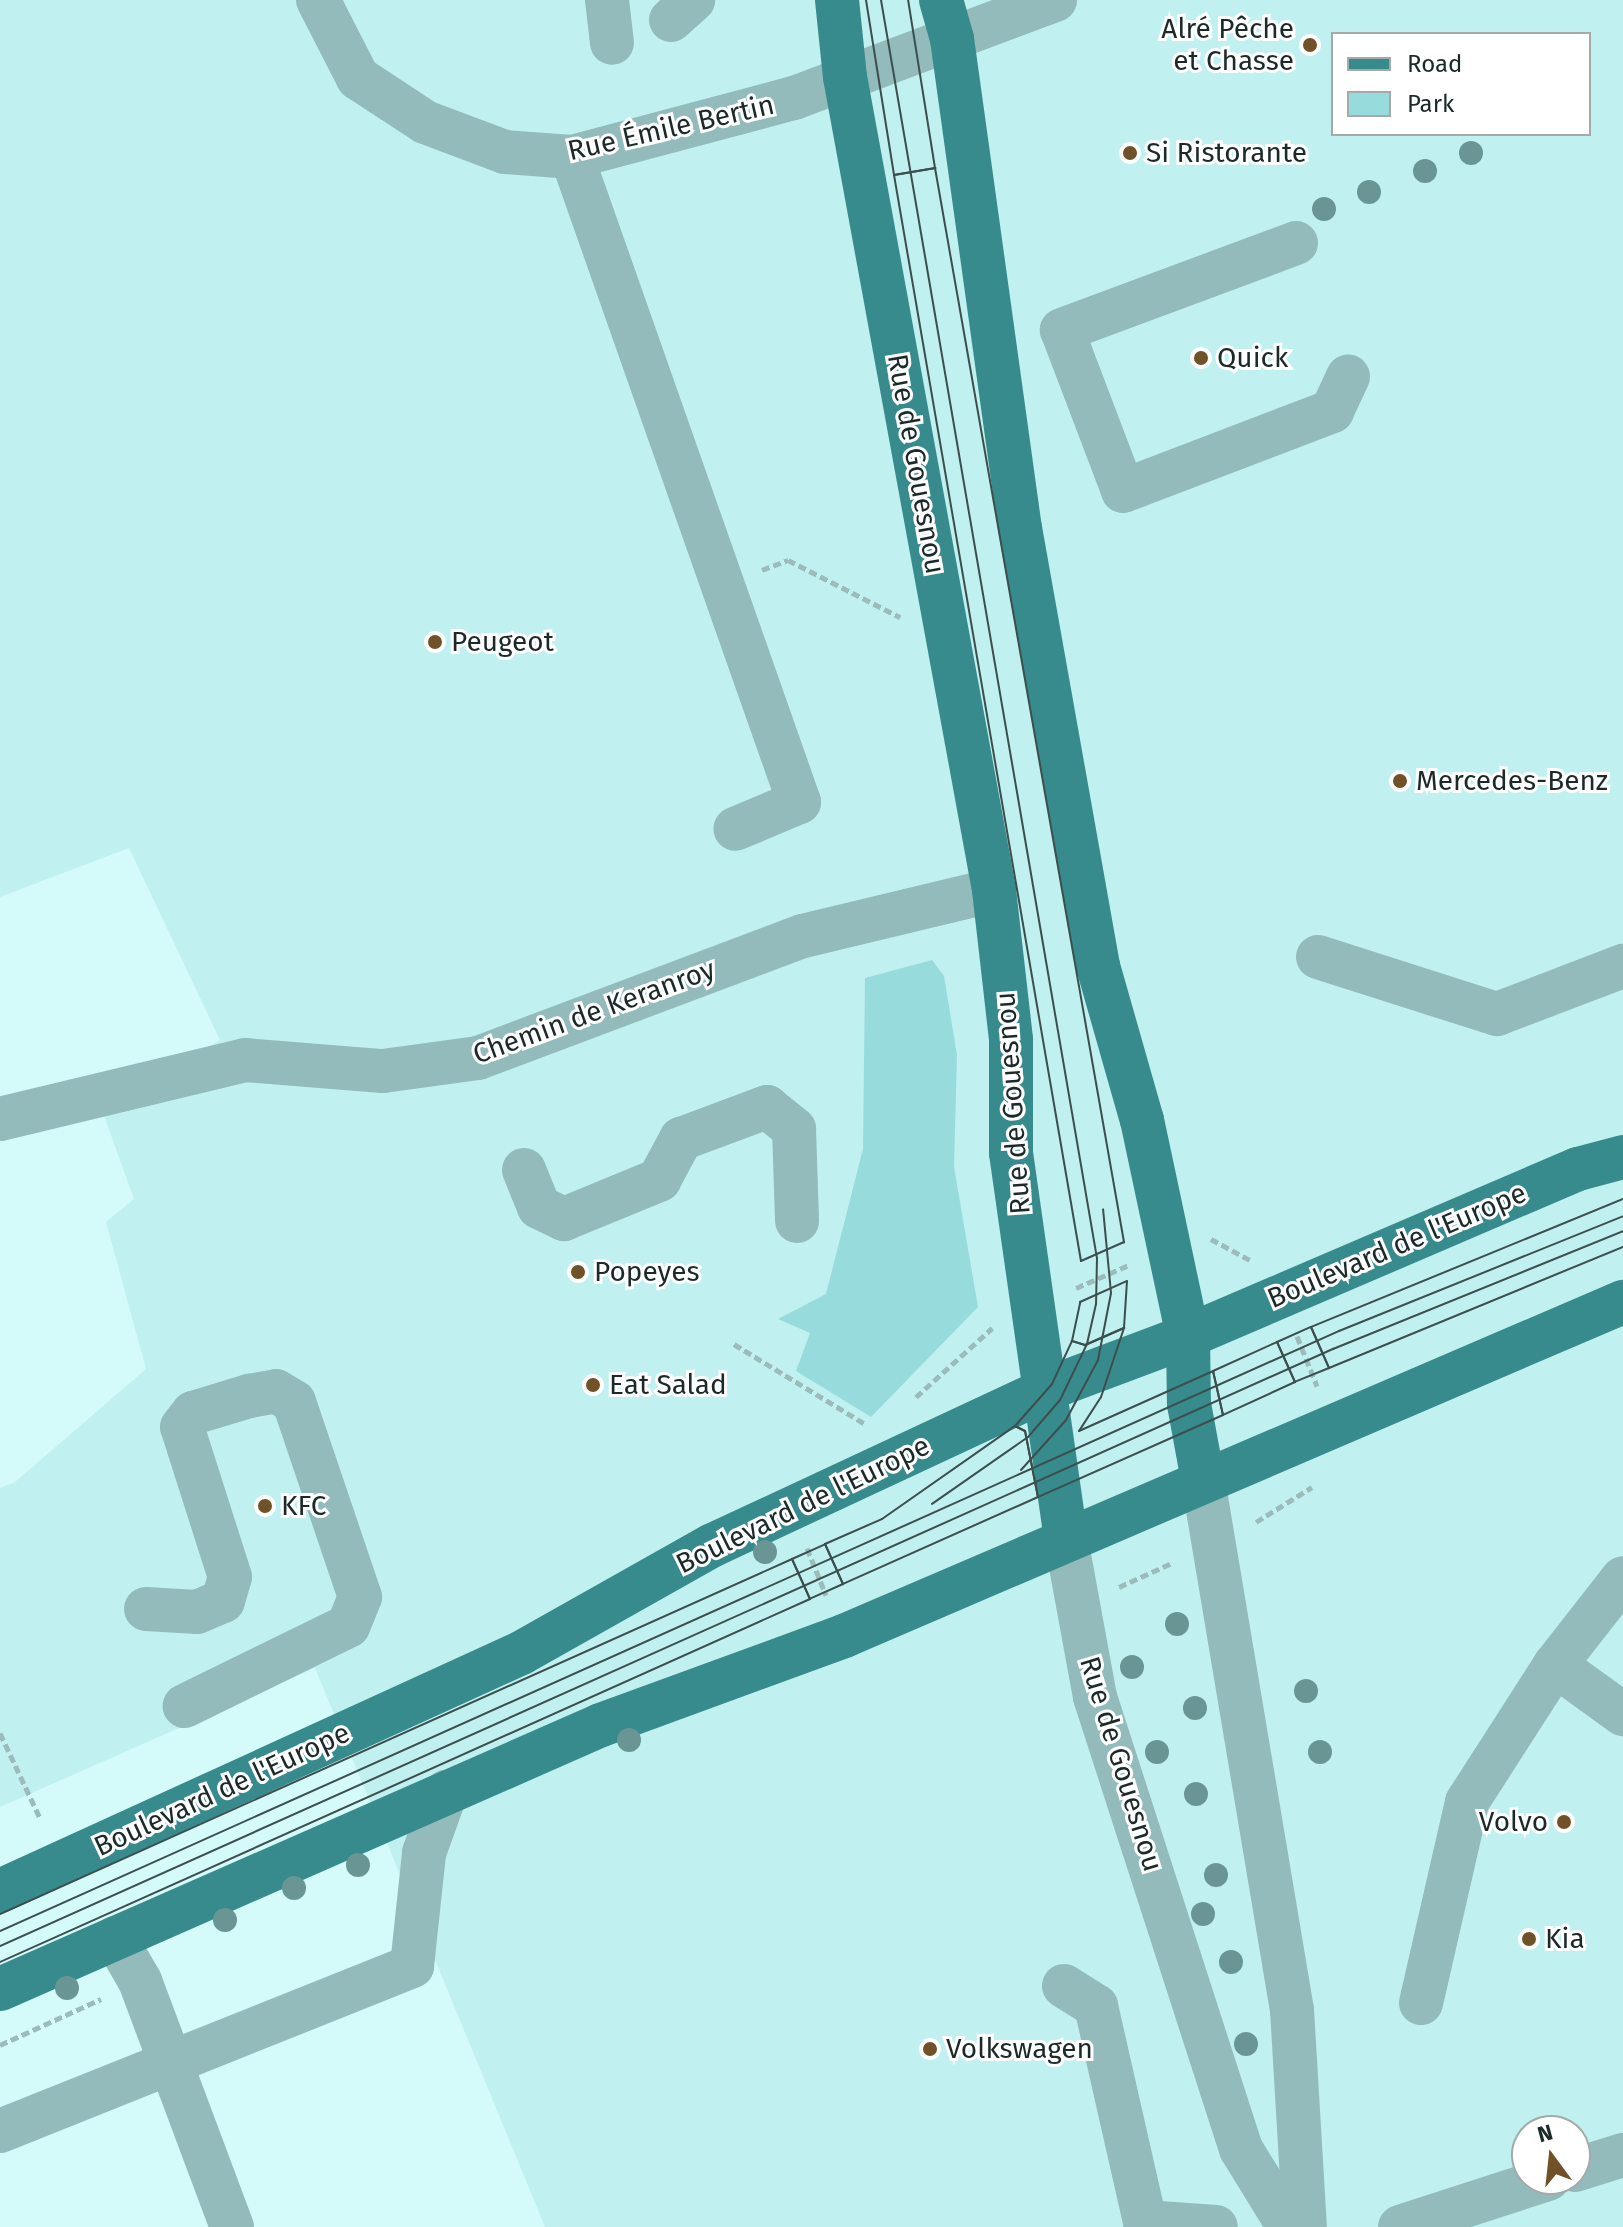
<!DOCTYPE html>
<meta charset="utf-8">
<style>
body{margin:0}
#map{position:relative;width:1623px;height:2227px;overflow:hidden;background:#d5fafa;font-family:"Fira Sans",sans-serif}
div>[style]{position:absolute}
.built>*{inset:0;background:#c0f0f0}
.green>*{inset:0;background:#98dbdc}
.path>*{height:5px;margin-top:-2.5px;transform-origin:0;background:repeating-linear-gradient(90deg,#9cbbbb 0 8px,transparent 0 12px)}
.minor>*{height:44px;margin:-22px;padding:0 22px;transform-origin:22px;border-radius:22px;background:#93bbbb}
.major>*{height:44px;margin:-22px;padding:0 22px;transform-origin:22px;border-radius:22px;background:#388b8d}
.tram>*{height:2px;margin:-1px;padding:0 1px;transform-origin:1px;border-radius:1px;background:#3c4e4e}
.trees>*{width:24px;height:24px;margin:-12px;border-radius:50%;background:#6a9595}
.dots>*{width:22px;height:22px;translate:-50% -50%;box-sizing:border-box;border:4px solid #fff;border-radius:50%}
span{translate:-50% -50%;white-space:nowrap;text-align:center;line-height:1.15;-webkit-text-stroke:6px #fff;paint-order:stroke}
.poi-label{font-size:28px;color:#1b2929}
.right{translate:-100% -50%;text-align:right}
.left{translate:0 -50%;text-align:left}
.street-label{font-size:28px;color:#1b2929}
.legend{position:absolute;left:1331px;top:32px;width:260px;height:104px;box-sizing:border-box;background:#fff;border:2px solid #a4a9a9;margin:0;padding:10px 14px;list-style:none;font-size:24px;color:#1b2929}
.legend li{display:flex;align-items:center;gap:16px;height:40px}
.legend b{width:40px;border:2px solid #a4a9a9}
.north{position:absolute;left:1511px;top:2115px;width:80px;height:80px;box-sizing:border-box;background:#fff;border:2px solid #a4a9a9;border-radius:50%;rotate:345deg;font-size:22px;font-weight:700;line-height:32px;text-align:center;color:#1b2929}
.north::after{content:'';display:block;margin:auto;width:28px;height:36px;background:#715127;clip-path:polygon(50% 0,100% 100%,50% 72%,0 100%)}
</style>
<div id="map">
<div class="built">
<i style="clip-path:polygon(evenodd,0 0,1623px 0,1623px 2227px,545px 2227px,315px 1668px,0 1807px,0 1488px,15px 1482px,146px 1369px,106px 1222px,134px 1199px,103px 1113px,220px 1040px,129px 848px,0 897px,0 0,1333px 34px,1589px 34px,1589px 134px,1333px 134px,1333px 34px,0 0,1527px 2131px,1575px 2131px,1575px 2179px,1527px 2179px,1527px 2131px)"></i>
</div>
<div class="green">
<i style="clip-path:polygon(932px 960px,944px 976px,957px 1055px,954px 1167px,978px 1307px,871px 1417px,796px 1371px,810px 1333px,778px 1319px,826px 1294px,863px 1149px,865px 978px)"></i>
</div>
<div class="path">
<i style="left:762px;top:570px;width:28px;rotate:-21deg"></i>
<i style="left:788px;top:560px;width:126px;rotate:27deg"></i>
<i style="left:1211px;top:1239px;width:44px;rotate:28.3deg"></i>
<i style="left:1076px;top:1288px;width:58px;rotate:-23.5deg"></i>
<i style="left:1297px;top:1336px;width:54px;rotate:68.2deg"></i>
<i style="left:734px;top:1344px;width:153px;rotate:31.4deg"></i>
<i style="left:916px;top:1397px;width:103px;rotate:-42.2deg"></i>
<i style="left:1256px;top:1522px;width:66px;rotate:-32deg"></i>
<i style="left:807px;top:1548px;width:51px;rotate:68deg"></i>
<i style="left:1119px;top:1587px;width:58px;rotate:-24.4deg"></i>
<i style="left:0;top:1733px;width:96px;rotate:64.8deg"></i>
<i style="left:0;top:2045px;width:111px;rotate:-24.5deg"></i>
</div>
<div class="minor">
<i style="left:318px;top:0;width:88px;rotate:62.9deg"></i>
<i style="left:358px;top:78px;width:80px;rotate:33.3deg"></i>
<i style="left:425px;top:122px;width:85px;rotate:20.6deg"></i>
<i style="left:505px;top:152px;width:67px;rotate:4.3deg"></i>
<i style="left:572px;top:157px;width:230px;rotate:-14.9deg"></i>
<i style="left:794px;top:98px;width:279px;rotate:-20.6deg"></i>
<i style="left:607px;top:0;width:43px;rotate:83.4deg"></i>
<i style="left:671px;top:20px;width:30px;rotate:-42deg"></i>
<i style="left:572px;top:157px;width:684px;rotate:70.61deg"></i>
<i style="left:799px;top:802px;width:69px;rotate:157.1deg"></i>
<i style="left:1296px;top:243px;width:250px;rotate:159.6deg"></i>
<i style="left:1062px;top:330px;width:172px;rotate:69.2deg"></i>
<i style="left:1123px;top:491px;width:224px;rotate:-20.9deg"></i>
<i style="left:1332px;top:411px;width:38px;rotate:-65deg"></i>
<i style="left:1318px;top:957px;width:188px;rotate:17.7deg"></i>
<i style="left:1497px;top:1014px;width:135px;rotate:-20.9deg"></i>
<i style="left:0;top:1119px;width:252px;rotate:-13.5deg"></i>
<i style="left:245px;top:1060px;width:138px;rotate:4.6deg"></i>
<i style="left:383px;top:1071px;width:96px;rotate:-7.8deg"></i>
<i style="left:478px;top:1058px;width:347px;rotate:-20.6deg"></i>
<i style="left:803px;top:936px;width:196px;rotate:-13.5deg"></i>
<i style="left:524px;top:1170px;width:40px;rotate:68deg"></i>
<i style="left:539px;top:1207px;width:28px;rotate:26deg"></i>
<i style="left:564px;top:1219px;width:103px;rotate:-22.3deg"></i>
<i style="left:659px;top:1180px;width:47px;rotate:-61.8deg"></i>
<i style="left:681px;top:1139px;width:92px;rotate:-20.4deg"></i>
<i style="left:767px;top:1107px;width:35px;rotate:39deg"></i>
<i style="left:794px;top:1129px;width:92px;rotate:88.1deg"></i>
<i style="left:1203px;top:1480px;width:537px;rotate:80.47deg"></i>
<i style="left:1292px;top:2010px;width:217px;rotate:86.6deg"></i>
<i style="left:1066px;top:1539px;width:161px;rotate:79.6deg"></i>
<i style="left:1095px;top:1697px;width:475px;rotate:72.1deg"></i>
<i style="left:1241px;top:2149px;width:92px;rotate:58.4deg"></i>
<i style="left:146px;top:1609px;width:51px;rotate:3.4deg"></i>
<i style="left:197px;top:1612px;width:28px;rotate:-23deg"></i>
<i style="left:223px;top:1601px;width:25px;rotate:-74deg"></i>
<i style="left:230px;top:1577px;width:157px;rotate:-107.7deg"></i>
<i style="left:182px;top:1427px;width:18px;rotate:-52deg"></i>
<i style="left:193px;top:1413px;width:59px;rotate:-16.9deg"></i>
<i style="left:249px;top:1396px;width:27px;rotate:-10deg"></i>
<i style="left:276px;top:1391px;width:21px;rotate:31deg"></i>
<i style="left:294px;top:1402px;width:206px;rotate:71.3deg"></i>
<i style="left:360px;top:1597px;width:31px;rotate:112deg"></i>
<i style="left:348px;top:1626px;width:182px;rotate:153.9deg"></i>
<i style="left:1555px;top:1665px;width:110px;rotate:-52deg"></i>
<i style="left:115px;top:1938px;width:50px;rotate:59.8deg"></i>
<i style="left:140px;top:1981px;width:263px;rotate:69.5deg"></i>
<i style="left:1064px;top:1986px;width:38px;rotate:32deg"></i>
<i style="left:1096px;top:2006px;width:221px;rotate:77.2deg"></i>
<i style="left:1145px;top:2222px;width:71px;rotate:4deg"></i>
<i style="left:1421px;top:2003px;width:206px;rotate:-77.1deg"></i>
<i style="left:1467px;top:1802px;width:163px;rotate:-57.3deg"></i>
<i style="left:1555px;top:1665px;width:84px;rotate:35.8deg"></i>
<i style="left:0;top:2131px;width:444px;rotate:-21.8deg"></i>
<i style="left:412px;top:1966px;width:114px;rotate:-83.9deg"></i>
<i style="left:424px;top:1853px;width:65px;rotate:-70.2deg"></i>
<i style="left:1575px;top:2170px;width:50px;rotate:-17.4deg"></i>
<i style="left:1400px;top:2227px;width:156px;rotate:-18deg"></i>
</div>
<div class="major">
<i style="left:837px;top:0;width:77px;rotate:84.1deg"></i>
<i style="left:845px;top:77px;width:827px;rotate:79.61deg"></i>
<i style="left:994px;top:890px;width:151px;rotate:83.5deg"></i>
<i style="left:1011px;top:1040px;width:113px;rotate:90deg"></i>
<i style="left:1011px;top:1153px;width:390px;rotate:81.9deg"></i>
<i style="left:941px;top:0;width:41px;rotate:74.2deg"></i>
<i style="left:952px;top:39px;width:494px;rotate:82.1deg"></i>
<i style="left:1020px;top:528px;width:445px;rotate:79.9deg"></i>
<i style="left:1098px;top:966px;width:160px;rotate:74.1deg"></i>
<i style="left:1142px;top:1120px;width:221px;rotate:78deg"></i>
<i style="left:1188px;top:1336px;width:68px;rotate:89.2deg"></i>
<i style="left:1189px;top:1404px;width:77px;rotate:79.6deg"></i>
<i style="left:0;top:1891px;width:573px;rotate:-24.55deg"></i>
<i style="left:521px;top:1653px;width:220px;rotate:-29.4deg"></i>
<i style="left:713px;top:1545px;width:369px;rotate:-25deg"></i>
<i style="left:1047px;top:1389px;width:151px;rotate:-20.6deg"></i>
<i style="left:1188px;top:1336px;width:424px;rotate:-23.2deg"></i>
<i style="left:1578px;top:1169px;width:47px;rotate:-14.9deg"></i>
<i style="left:0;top:1989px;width:656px;rotate:-23.71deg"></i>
<i style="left:601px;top:1725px;width:259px;rotate:-20.1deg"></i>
<i style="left:844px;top:1636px;width:848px;rotate:-23.21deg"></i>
</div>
<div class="tram">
<i style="left:866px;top:0;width:177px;rotate:80.9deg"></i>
<i style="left:894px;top:175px;width:42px;rotate:-9.7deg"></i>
<i style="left:935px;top:168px;width:170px;rotate:-99.1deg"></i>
<i style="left:881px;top:0;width:1276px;rotate:80.26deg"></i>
<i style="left:1097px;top:1258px;width:46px;rotate:91.2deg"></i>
<i style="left:1096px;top:1304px;width:41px;rotate:102.7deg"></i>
<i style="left:1087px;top:1344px;width:62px;rotate:115.7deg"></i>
<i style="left:1060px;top:1400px;width:49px;rotate:130.9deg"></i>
<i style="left:1028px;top:1437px;width:117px;rotate:145.1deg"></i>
<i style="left:935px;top:168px;width:1091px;rotate:80.02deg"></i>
<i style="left:1124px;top:1242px;width:47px;rotate:156.2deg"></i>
<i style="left:1081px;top:1261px;width:1102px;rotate:-99.77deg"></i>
<i style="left:894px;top:175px;width:42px;rotate:-9.7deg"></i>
<i style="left:1623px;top:1199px;width:337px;rotate:157.7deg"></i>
<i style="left:1311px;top:1327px;width:45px;rotate:66.3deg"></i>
<i style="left:1329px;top:1368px;width:318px;rotate:-22.4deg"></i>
<i style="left:1127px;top:1281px;width:47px;rotate:93.7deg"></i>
<i style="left:1124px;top:1328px;width:43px;rotate:156.4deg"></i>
<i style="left:1085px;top:1345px;width:14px;rotate:-163deg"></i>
<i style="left:1072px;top:1341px;width:40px;rotate:-78deg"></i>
<i style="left:1080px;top:1302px;width:51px;rotate:-24.1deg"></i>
<i style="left:1311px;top:1327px;width:45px;rotate:66.3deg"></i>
<i style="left:1329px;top:1368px;width:37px;rotate:158deg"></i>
<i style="left:1295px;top:1382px;width:44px;rotate:-114.2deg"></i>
<i style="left:1277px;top:1342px;width:37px;rotate:-24deg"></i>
<i style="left:1124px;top:1328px;width:73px;rotate:108.4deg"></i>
<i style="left:1101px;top:1397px;width:40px;rotate:122.9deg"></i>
<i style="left:1079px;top:1431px;width:147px;rotate:-24.1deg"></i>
<i style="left:1213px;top:1371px;width:45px;rotate:77.2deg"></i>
<i style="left:1223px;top:1415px;width:202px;rotate:156.1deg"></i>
<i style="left:1038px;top:1497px;width:67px;rotate:-101.1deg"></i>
<i style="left:1025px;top:1431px;width:11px;rotate:-153deg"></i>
<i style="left:1015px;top:1426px;width:56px;rotate:-48.6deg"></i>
<i style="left:1052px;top:1384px;width:47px;rotate:-65.1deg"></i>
<i style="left:1072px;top:1341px;width:14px;rotate:17deg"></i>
<i style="left:1085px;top:1345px;width:43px;rotate:-23.6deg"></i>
<i style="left:1277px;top:1342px;width:44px;rotate:65.8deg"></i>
<i style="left:1295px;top:1382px;width:79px;rotate:155.4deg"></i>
<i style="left:1223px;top:1415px;width:45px;rotate:-102.8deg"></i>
<i style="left:1213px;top:1371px;width:70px;rotate:-24.4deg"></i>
<i style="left:1015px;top:1426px;width:11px;rotate:27deg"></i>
<i style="left:1025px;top:1431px;width:67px;rotate:78.9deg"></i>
<i style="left:1038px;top:1497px;width:214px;rotate:156deg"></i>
<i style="left:843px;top:1584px;width:44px;rotate:-114.2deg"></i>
<i style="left:825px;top:1544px;width:62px;rotate:-23.7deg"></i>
<i style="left:882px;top:1519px;width:162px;rotate:-35deg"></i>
<i style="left:1021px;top:1470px;width:67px;rotate:-48deg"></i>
<i style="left:1066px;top:1420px;width:68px;rotate:-61.9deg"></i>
<i style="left:1098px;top:1360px;width:68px;rotate:-79deg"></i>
<i style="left:1111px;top:1293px;width:84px;rotate:-95.4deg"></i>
<i style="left:825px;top:1544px;width:44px;rotate:65.8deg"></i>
<i style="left:843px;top:1584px;width:36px;rotate:156deg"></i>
<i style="left:810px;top:1599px;width:44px;rotate:-114.2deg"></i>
<i style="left:792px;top:1559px;width:36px;rotate:-24deg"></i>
<i style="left:0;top:1914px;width:868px;rotate:-24.14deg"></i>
<i style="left:792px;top:1559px;width:44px;rotate:65.8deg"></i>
<i style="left:810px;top:1599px;width:888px;rotate:155.86deg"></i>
<i style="left:0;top:1931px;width:1467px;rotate:-24.14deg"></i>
<i style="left:1339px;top:1331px;width:306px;rotate:-22deg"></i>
<i style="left:0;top:1946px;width:1461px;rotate:-24.13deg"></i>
<i style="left:1333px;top:1349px;width:313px;rotate:-22.1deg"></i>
</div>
<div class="trees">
<i style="left:1471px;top:153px"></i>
<i style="left:1425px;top:171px"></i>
<i style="left:1369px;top:192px"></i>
<i style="left:1324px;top:209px"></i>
<i style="left:765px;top:1552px"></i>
<i style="left:1177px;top:1624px"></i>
<i style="left:1132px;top:1667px"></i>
<i style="left:1306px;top:1691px"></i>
<i style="left:1195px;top:1708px"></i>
<i style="left:629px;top:1740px"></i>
<i style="left:1157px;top:1752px"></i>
<i style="left:1320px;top:1752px"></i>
<i style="left:1196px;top:1794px"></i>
<i style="left:358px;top:1865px"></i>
<i style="left:1216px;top:1875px"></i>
<i style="left:294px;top:1888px"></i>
<i style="left:1203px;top:1914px"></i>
<i style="left:225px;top:1920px"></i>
<i style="left:1231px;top:1962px"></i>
<i style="left:67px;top:1988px"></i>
<i style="left:1246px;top:2044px"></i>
</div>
<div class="dots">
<i style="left:1310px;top:45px;background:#715127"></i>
<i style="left:1130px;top:153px;background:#715127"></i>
<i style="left:1201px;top:358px;background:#715127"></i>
<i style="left:435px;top:642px;background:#715127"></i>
<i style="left:1400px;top:781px;background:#715127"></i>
<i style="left:578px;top:1272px;background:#715127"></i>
<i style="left:593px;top:1385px;background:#715127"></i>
<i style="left:265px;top:1506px;background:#715127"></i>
<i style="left:1564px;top:1822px;background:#715127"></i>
<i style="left:1529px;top:1939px;background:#715127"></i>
<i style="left:930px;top:2049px;background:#715127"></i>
</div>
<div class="poi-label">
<span class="right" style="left:1294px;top:45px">Alré Pêche<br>et Chasse</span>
<span class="left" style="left:1146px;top:153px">Si Ristorante</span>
<span class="left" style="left:1217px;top:358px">Quick</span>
<span class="left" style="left:451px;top:642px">Peugeot</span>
<span class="left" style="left:1416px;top:781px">Mercedes-Benz</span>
<span class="left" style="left:594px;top:1272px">Popeyes</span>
<span class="left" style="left:609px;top:1385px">Eat Salad</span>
<span class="left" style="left:281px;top:1506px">KFC</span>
<span class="right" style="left:1548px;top:1822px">Volvo</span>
<span class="left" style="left:1545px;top:1939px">Kia</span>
<span class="left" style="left:946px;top:2049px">Volkswagen</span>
</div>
<div class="street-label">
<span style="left:671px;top:128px;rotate:-13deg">Rue Émile Bertin</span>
<span style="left:916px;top:464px;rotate:80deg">Rue de Gouesnou</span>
<span style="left:594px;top:1012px;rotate:-20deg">Chemin de Keranroy</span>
<span style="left:1013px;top:1103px;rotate:-94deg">Rue de Gouesnou</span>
<span style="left:1397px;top:1246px;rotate:-23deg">Boulevard de l'Europe</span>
<span style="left:803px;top:1505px;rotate:-26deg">Boulevard de l'Europe</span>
<span style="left:1121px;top:1764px;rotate:73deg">Rue de Gouesnou</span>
<span style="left:222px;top:1790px;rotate:-25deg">Boulevard de l'Europe</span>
</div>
<ul class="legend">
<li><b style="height:10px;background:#388b8d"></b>Road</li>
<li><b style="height:22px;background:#98dbdc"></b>Park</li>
</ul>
<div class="north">N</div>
</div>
